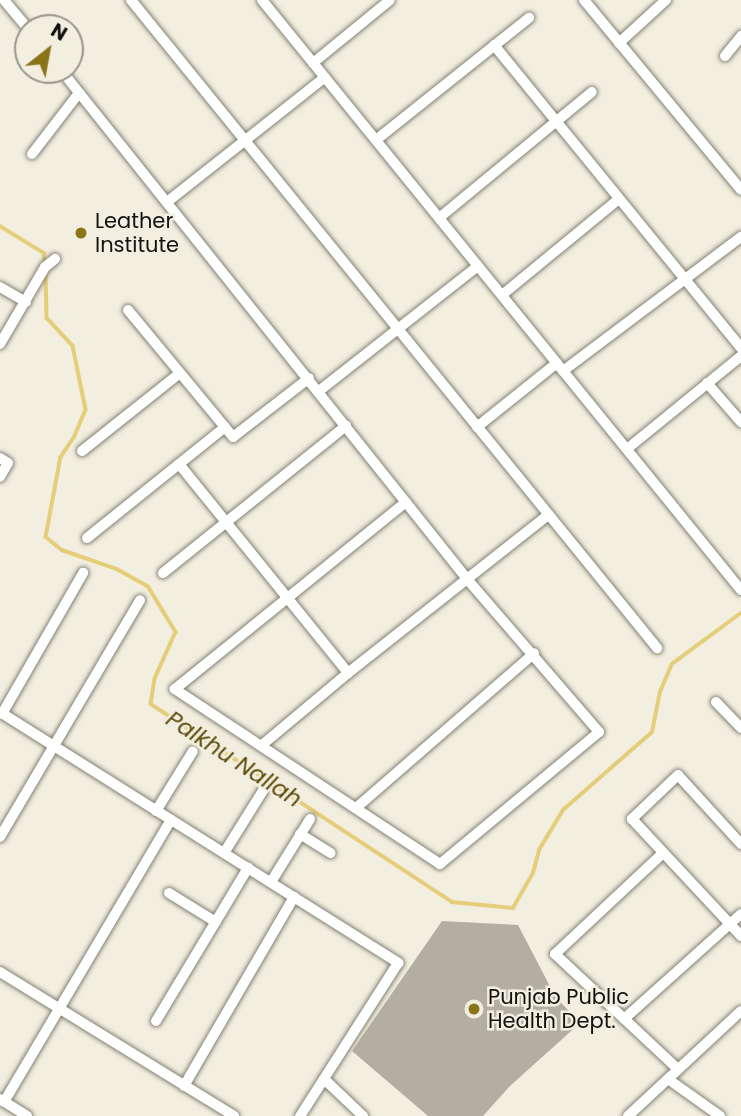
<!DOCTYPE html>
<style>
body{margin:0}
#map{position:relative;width:741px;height:1116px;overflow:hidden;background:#f2eee0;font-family:Poppins,sans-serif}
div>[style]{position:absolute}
.stream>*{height:3.5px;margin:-1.75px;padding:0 1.75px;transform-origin:1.75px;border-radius:1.75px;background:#e5cd7a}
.building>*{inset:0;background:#b2afa2}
.roads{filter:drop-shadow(0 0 2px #848174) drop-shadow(0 0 2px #848174)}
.street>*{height:10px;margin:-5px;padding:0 5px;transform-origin:5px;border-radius:5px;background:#fff}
.dots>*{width:19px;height:19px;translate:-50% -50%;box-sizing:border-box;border:4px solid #f2eee0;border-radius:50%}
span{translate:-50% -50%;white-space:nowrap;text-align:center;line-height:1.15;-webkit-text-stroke:5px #f2eee0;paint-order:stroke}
.poi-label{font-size:21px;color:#14120e}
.left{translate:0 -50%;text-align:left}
.water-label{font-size:23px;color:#5e4e0c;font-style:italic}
.north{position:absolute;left:14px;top:14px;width:70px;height:70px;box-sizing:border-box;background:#f2eee0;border:2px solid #99968c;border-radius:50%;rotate:31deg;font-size:19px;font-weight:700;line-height:28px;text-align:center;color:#14120e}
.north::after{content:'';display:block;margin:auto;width:24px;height:32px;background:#8b7418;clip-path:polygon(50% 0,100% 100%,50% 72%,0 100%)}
</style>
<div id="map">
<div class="stream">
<div style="left:0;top:226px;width:52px;rotate:31.5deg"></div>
<div style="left:44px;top:253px;width:9px;rotate:84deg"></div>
<div style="left:46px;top:274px;width:44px;rotate:88.7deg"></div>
<div style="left:47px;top:318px;width:38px;rotate:47deg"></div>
<div style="left:73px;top:346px;width:65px;rotate:78.5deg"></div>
<div style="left:86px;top:410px;width:30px;rotate:113deg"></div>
<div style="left:74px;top:438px;width:23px;rotate:124deg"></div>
<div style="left:61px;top:457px;width:81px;rotate:100.6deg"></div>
<div style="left:46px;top:537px;width:21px;rotate:39deg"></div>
<div style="left:62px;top:550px;width:58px;rotate:19.1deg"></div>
<div style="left:117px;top:569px;width:35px;rotate:29deg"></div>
<div style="left:148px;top:586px;width:54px;rotate:58.7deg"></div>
<div style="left:176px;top:632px;width:51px;rotate:114.1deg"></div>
<div style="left:155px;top:679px;width:25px;rotate:99deg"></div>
<div style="left:151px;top:704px;width:360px;rotate:33.3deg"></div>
<div style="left:452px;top:902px;width:61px;rotate:5.6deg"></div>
<div style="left:513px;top:908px;width:40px;rotate:-60.3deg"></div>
<div style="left:533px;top:873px;width:24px;rotate:-75deg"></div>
<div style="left:539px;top:850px;width:47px;rotate:-59deg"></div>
<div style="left:563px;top:810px;width:118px;rotate:-41.2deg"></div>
<div style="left:652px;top:732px;width:41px;rotate:-78.7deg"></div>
<div style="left:660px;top:692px;width:30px;rotate:-67deg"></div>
<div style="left:672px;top:664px;width:86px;rotate:-36.5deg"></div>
</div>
<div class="building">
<div style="clip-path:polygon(442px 921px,518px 925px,555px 996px,580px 1023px,510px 1086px,483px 1116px,428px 1116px,352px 1051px)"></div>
</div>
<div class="roads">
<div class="street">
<div style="left:4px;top:0;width:38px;rotate:50deg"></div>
<div style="left:131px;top:0;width:835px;rotate:50.93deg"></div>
<div style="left:262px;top:0;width:760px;rotate:50.93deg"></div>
<div style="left:584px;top:0;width:246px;rotate:50.4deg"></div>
<div style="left:619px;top:43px;width:64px;rotate:-42.5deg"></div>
<div style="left:494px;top:45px;width:391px;rotate:50.8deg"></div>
<div style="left:725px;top:56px;width:26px;rotate:-51deg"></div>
<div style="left:313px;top:63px;width:99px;rotate:-39.3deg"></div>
<div style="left:61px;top:70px;width:651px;rotate:51.42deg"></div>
<div style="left:467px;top:579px;width:202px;rotate:49.2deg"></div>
<div style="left:599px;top:732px;width:207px;rotate:140.3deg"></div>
<div style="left:440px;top:864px;width:318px;rotate:-146.6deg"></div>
<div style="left:175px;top:689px;width:297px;rotate:-39deg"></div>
<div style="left:376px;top:140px;width:196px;rotate:-38.6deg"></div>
<div style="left:32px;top:154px;width:77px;rotate:-52.4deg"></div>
<div style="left:167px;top:202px;width:201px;rotate:-38.3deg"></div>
<div style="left:439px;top:218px;width:198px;rotate:-39.5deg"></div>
<div style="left:0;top:287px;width:30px;rotate:30deg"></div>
<div style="left:502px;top:295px;width:151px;rotate:-39.4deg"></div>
<div style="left:128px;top:310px;width:165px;rotate:50.4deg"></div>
<div style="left:233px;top:437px;width:96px;rotate:-37.8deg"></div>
<div style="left:0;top:344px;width:89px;rotate:-59.7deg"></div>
<div style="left:45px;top:267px;width:13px;rotate:-39deg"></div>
<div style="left:563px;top:371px;width:223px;rotate:-37deg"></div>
<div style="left:707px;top:383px;width:52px;rotate:48.9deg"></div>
<div style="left:319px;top:391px;width:202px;rotate:-38.2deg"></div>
<div style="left:477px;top:427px;width:102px;rotate:-38.7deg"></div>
<div style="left:627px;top:449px;width:147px;rotate:-39.2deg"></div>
<div style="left:82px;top:451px;width:125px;rotate:-38.5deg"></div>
<div style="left:0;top:458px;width:9px;rotate:32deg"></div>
<div style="left:8px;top:463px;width:16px;rotate:120deg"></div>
<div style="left:179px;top:464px;width:269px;rotate:51deg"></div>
<div style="left:87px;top:538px;width:177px;rotate:-38.8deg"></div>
<div style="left:163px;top:573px;width:235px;rotate:-38.8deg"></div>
<div style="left:716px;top:702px;width:36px;rotate:46deg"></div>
<div style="left:0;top:712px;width:471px;rotate:32.2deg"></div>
<div style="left:398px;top:963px;width:182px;rotate:122.6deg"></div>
<div style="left:2px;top:714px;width:163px;rotate:-60.1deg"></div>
<div style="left:262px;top:745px;width:112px;rotate:-39.9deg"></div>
<div style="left:348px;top:673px;width:255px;rotate:-38.3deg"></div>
<div style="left:356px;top:808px;width:236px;rotate:-41deg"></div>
<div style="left:156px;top:811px;width:70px;rotate:-58.3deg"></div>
<div style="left:300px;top:834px;width:36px;rotate:32deg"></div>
<div style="left:0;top:837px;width:275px;rotate:-59.4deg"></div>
<div style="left:741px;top:844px;width:93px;rotate:-132.4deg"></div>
<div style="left:678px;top:775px;width:64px;rotate:136.3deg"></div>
<div style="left:632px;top:819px;width:160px;rotate:47deg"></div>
<div style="left:224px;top:853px;width:75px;rotate:-58deg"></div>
<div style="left:663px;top:853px;width:148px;rotate:136.9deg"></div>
<div style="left:555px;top:954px;width:168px;rotate:43.1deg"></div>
<div style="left:271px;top:882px;width:74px;rotate:-58.2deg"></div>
<div style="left:169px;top:893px;width:55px;rotate:31.7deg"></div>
<div style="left:0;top:972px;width:275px;rotate:31.6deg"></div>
<div style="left:624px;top:1019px;width:157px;rotate:-41.9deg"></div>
<div style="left:156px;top:1021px;width:179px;rotate:-59deg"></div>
<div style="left:324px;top:1079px;width:54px;rotate:43.5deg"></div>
<div style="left:668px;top:1079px;width:64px;rotate:35.4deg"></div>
<div style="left:184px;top:1086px;width:219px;rotate:-59.8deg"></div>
<div style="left:0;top:1099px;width:32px;rotate:32deg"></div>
<div style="left:4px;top:1102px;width:328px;rotate:-59.4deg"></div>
<div style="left:628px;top:1116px;width:154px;rotate:-42.9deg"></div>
</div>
</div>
<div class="dots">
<div style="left:81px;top:233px;background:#8b7418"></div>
<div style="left:474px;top:1009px;background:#8b7418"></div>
</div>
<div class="poi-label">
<span class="left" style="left:95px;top:233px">Leather<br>Institute</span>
<span class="left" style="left:488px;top:1009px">Punjab Public<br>Health Dept.</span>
</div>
<div class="water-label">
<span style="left:234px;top:759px;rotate:33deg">Palkhu Nallah</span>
</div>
<div class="north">N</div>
</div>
